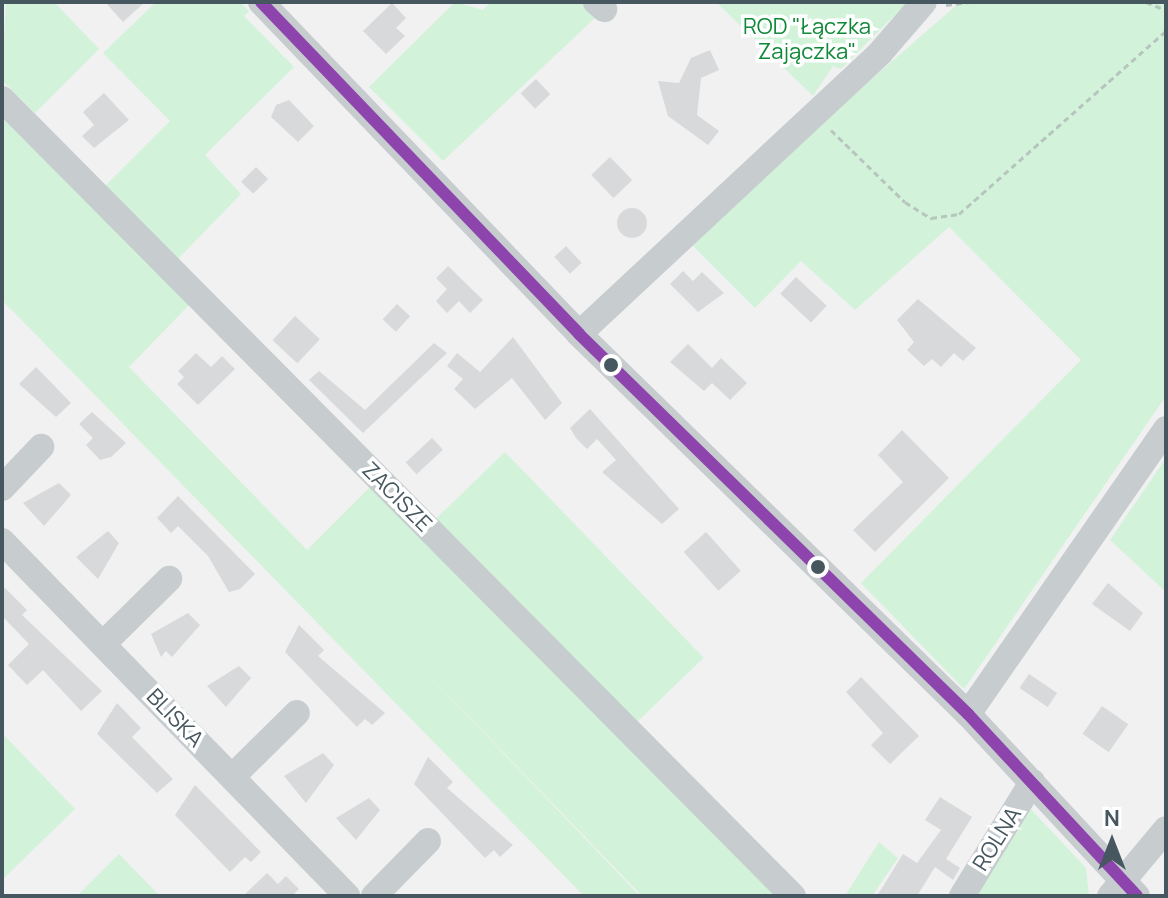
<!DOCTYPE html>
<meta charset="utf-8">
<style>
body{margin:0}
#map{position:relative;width:1168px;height:898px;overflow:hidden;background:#f1f1f1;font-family:Manrope,sans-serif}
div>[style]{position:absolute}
.green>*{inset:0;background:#d3f2da;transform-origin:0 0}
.building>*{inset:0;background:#d8d9da;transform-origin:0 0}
.round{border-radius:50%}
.path>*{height:3px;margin-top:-1.5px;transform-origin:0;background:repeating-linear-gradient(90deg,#b6c5be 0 6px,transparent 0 10px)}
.minor>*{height:26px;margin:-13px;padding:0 13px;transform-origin:13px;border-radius:13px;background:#c7ccce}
.bus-1>*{height:12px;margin:-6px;padding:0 6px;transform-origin:6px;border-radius:6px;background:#8e44ad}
.dots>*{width:22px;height:22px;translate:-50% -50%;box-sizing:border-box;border:4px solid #fff;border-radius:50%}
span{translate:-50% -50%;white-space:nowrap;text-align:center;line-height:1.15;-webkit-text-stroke:7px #fff;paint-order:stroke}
.park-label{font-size:22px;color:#0f8838}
.street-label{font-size:22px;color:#46575f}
.frame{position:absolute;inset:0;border:4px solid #46575f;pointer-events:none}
.north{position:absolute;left:1072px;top:802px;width:80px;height:80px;-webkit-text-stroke:6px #fff;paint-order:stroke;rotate:0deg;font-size:22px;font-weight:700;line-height:32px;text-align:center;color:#46575f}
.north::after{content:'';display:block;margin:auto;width:28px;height:36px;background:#46575f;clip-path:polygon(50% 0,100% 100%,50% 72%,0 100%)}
</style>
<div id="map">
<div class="green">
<div style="clip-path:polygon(6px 2px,54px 2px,99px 49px,35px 113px,2px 80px)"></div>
<div style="clip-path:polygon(156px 2px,240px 2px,249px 11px,244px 16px,294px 67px,205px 155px,241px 194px,178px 259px,105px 186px,170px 121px,103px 53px)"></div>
<div style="clip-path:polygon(455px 2px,483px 10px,491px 2px,581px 2px,596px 17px,443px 161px,369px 87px)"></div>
<div style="clip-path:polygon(716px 2px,908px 2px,841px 69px,833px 66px,813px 96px)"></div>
<div style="clip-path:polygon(960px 2px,1166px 2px,1166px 396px,964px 689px,861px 583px,1081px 360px,949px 227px,855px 310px,801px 261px,755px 308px,687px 240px)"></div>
<div style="clip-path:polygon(2px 117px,193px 301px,129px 367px,307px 550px,372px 485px,777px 896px,642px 896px,393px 638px,640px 896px,584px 896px,2px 300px)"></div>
<div style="left:505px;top:452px;width:286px;height:97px;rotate:46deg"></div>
<div style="clip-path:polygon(1166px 458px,1166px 592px,1110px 540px)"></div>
<div style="clip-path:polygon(2px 733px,75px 809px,2px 880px)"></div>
<div style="clip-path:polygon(1029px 807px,1086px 868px,1089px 896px,972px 896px)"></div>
<div style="clip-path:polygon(879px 842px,898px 858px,872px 896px,845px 896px)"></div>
<div style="clip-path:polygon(119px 854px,160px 896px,77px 896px)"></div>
</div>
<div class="building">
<div style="clip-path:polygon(105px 2px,145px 2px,123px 22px)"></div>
<div style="clip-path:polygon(392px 3px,406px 18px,396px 28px,405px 36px,386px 54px,363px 31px)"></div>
<div style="clip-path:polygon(710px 50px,719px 70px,701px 78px,697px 115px,719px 131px,708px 145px,668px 116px,658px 81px,679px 83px,691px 58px)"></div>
<div style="left:536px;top:79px;width:21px;height:21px;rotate:47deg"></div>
<div style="clip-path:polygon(104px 93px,129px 120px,94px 148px,82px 136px,94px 125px,83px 112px)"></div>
<div style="clip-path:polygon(289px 100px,314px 126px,298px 142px,271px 117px,276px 105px)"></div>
<div style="left:610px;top:157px;width:32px;height:26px;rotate:46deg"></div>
<div style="left:256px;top:167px;width:17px;height:21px;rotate:45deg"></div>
<div class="round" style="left:617px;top:208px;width:30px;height:30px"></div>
<div style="left:566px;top:246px;width:23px;height:16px;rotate:47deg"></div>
<div style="clip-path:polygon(448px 266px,483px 300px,470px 313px,459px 301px,447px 313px,436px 301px,447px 289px,436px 278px)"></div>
<div style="clip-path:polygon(683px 271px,693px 281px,702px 272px,724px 293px,698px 312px,670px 284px)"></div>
<div style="left:796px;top:277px;width:42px;height:23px;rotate:43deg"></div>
<div style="clip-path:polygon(918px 299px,976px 348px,963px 361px,954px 353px,941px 367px,932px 359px,924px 366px,907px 350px,914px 342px,897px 320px)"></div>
<div style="left:397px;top:304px;width:18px;height:21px;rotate:43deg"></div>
<div style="left:295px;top:316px;width:34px;height:33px;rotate:43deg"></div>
<div style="clip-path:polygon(513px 337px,562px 403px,545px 420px,512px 378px,475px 409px,454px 389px,463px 379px,447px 366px,457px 353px,480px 372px)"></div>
<div style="clip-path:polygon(434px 343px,447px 353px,363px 433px,309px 380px,319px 371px,365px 410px)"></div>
<div style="clip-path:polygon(688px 344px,712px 368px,721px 358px,747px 383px,730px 400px,712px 383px,704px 391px,670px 362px)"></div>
<div style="clip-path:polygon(196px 353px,211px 367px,222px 356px,235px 369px,198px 405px,177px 384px,184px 377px,178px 371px)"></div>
<div style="clip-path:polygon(36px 367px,71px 403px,56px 417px,19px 384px)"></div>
<div style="clip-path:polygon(590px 409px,679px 509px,662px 524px,602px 472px,616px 460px,597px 439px,587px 449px,576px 438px,570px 428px)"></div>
<div style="clip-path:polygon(92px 412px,126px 443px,111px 457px,100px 460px,86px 445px,93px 438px,79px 424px)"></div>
<div style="clip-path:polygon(902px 430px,949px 478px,875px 552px,853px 530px,903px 482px,878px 455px)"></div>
<div style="left:432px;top:438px;width:16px;height:36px;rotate:47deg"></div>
<div style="clip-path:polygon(59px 483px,71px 495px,44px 526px,23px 503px)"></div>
<div style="clip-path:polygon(178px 496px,255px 574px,240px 589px,229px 592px,208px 556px,178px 526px,171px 533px,157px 518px)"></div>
<div style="clip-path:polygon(108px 531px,119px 543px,98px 579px,76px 557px)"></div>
<div style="left:706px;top:532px;width:52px;height:30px;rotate:48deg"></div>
<div style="clip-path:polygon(1108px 583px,1143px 613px,1130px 631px,1092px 604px)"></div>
<div style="clip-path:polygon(2px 585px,27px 610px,22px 615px,102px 691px,81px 711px,43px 670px,27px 685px,8px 665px,29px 644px,2px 616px)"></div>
<div style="clip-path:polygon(188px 613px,200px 625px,172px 657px,166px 651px,161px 657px,151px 634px)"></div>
<div style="clip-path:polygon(299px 625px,324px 650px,318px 656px,385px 713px,372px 725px,365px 719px,357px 727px,285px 652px)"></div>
<div style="clip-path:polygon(239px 666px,251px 678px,226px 707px,207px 686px)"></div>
<div style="left:1029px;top:674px;width:34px;height:17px;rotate:34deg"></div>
<div style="clip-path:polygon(861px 677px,919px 736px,890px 764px,871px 745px,883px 733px,846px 692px)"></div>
<div style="clip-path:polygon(117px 703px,141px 728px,132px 737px,173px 779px,157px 793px,97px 734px)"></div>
<div style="left:1102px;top:706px;width:32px;height:34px;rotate:35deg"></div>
<div style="clip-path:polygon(323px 753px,334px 765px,306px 803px,284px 776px)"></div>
<div style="clip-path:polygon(428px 757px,453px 782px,447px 788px,513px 845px,500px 857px,494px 850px,485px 858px,414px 784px)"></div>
<div style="clip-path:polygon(195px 785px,261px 852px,251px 862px,245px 857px,230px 872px,175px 815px)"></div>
<div style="clip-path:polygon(940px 797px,972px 817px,946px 859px,960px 868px,953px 880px,935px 867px,917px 896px,877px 896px,903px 854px,917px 863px,941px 830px,925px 820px)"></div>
<div style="clip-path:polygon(369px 798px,380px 810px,356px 840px,336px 818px)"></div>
<div style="clip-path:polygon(267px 873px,278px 884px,286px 876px,299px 889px,292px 896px,243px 896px)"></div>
</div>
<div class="path">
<div style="left:1146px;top:2px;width:22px;rotate:22deg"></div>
<div style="left:946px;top:5px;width:24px;rotate:-7deg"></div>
<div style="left:831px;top:130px;width:103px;rotate:44.2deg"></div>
<div style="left:905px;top:202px;width:31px;rotate:32deg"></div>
<div style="left:931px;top:218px;width:28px;rotate:-8deg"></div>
<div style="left:959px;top:214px;width:276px;rotate:-41.5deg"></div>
</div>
<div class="minor">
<div style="left:261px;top:2px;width:460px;rotate:46.2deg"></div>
<div style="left:579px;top:334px;width:544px;rotate:44.33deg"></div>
<div style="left:968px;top:714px;width:248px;rotate:47.1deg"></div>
<div style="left:596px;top:2px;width:11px;rotate:41deg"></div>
<div style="left:2px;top:99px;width:1123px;rotate:45.22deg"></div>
<div style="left:579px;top:334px;width:412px;rotate:-43deg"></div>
<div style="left:880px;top:53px;width:67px;rotate:-49.2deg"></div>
<div style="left:2px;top:488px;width:57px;rotate:-46.4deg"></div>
<div style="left:2px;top:541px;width:495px;rotate:45.8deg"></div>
<div style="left:103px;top:644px;width:93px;rotate:-44.6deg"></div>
<div style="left:968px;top:714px;width:347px;rotate:-55.2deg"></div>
<div style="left:232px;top:777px;width:91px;rotate:-44.6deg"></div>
<div style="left:374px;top:896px;width:77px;rotate:-45.5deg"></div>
<div style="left:962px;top:896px;width:134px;rotate:-58.4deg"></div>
<div style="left:1110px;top:896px;width:87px;rotate:-50.1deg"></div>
</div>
<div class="bus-1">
<div style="left:261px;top:2px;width:460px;rotate:46.2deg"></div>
<div style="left:579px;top:334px;width:544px;rotate:44.33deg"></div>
<div style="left:968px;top:714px;width:248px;rotate:47.1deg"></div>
</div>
<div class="dots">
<div style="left:611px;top:365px;background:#46575f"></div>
<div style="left:818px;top:567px;background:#46575f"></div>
</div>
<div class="park-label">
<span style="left:807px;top:39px">ROD "Łączka<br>Zajączka"</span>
</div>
<div class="street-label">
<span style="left:397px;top:497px;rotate:45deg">ZACISZE</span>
<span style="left:175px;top:718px;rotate:46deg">BLISKA</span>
<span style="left:997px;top:839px;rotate:-58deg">ROLNA</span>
</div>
<div class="frame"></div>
<div class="north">N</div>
</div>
